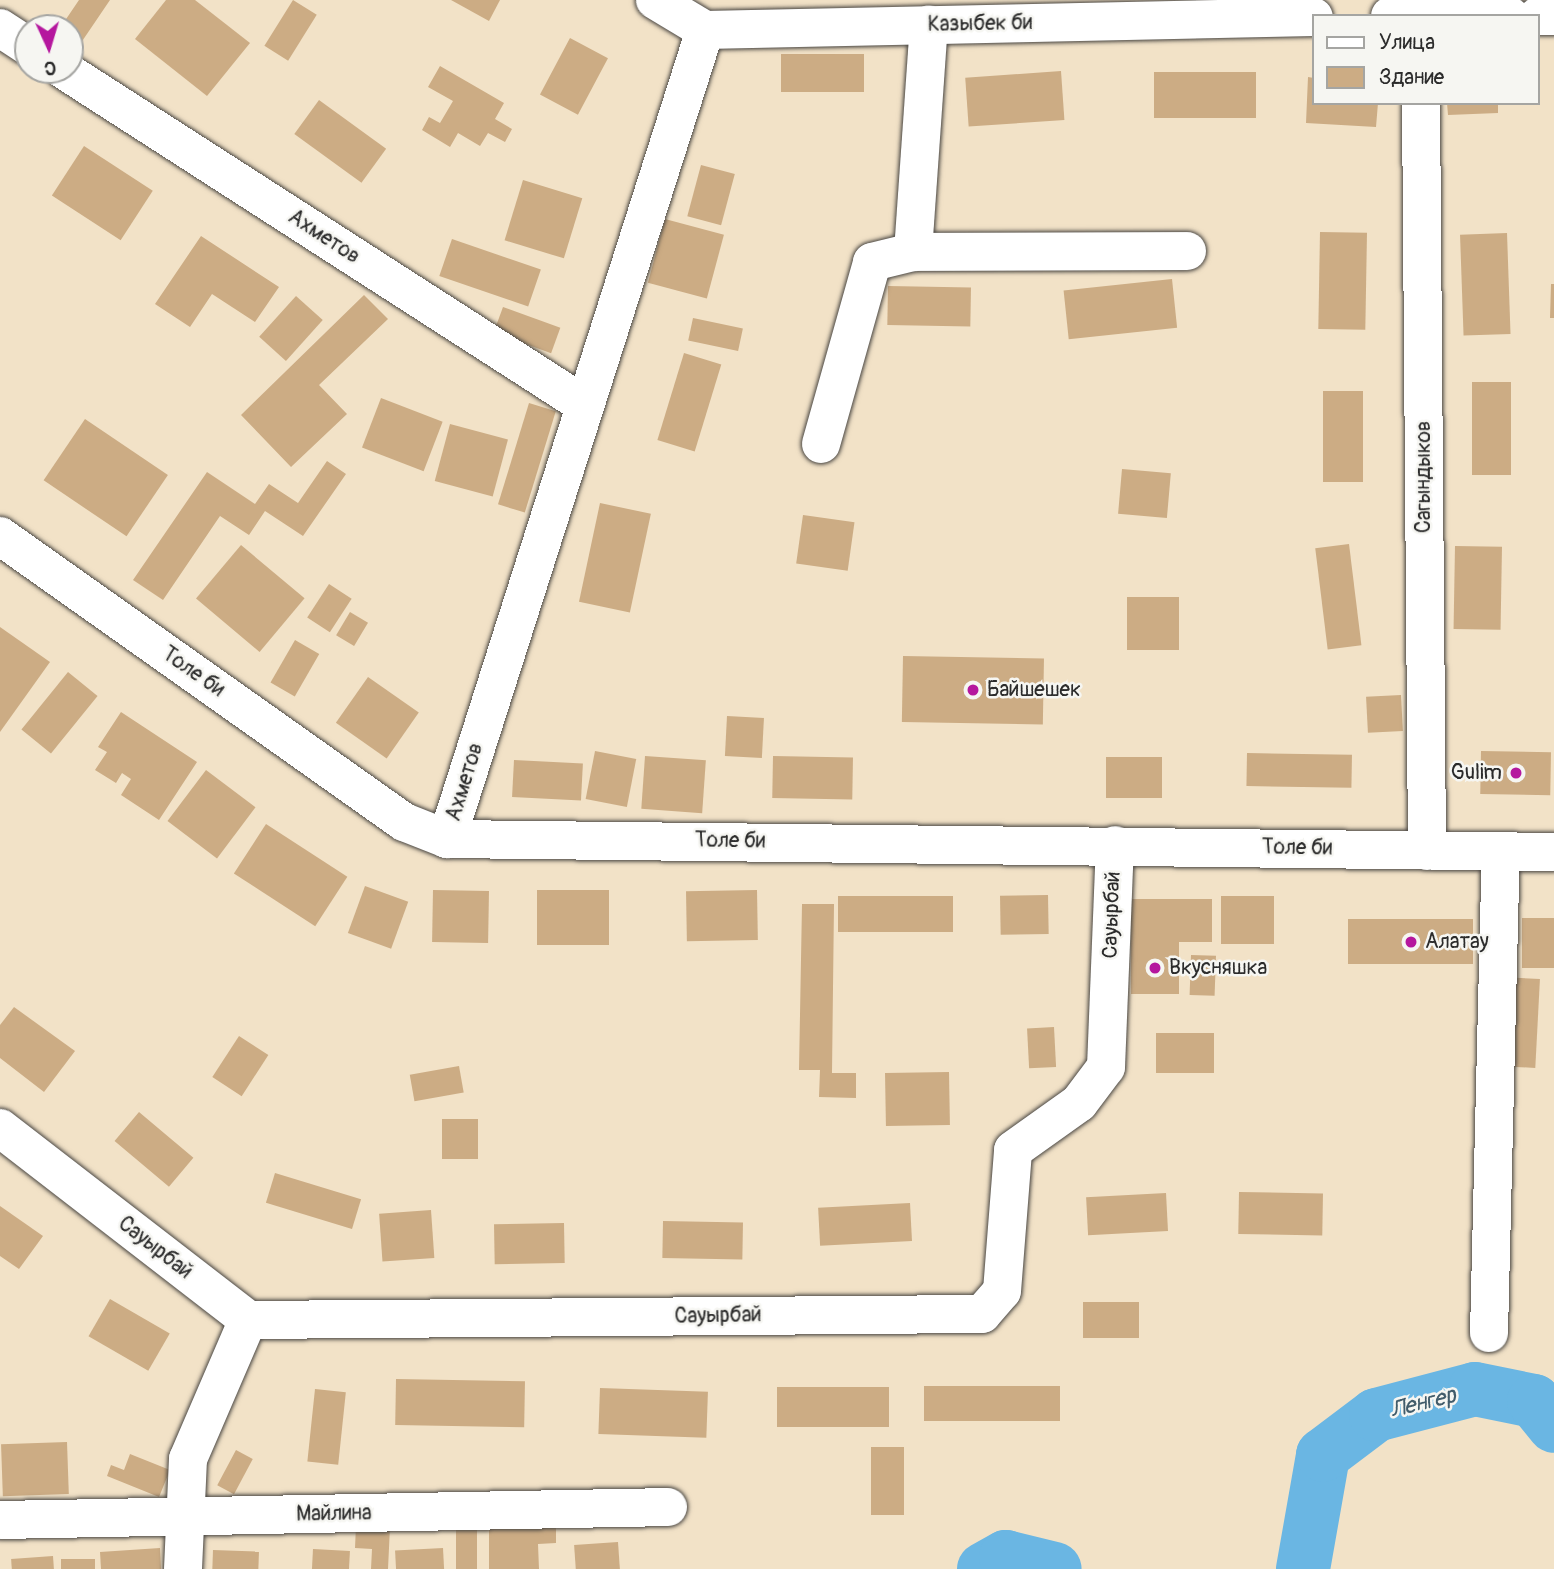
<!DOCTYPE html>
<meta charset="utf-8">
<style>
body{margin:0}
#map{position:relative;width:1554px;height:1569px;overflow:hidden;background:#f2e2c7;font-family:Pangolin,sans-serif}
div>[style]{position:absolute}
.river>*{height:54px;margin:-27px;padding:0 27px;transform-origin:27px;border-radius:27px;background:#6ab6e3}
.building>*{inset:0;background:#ccac84;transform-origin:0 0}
.roads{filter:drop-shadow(0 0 2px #494642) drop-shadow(0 0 2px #494642)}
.minor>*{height:38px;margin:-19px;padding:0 19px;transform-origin:19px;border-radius:19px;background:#fff}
.major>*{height:38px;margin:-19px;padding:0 19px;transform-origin:19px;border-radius:19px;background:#fff}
.dots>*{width:19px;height:19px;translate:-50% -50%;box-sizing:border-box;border:4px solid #f6f6f2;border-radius:50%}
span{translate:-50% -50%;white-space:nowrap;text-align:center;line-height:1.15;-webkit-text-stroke:5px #f6f6f2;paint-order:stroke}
.street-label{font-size:21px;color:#2b2b2b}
.poi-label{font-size:21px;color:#2b2b2b}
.left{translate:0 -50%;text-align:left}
.right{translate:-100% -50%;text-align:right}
.water-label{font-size:23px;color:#415c6b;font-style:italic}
.legend{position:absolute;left:1312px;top:14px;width:228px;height:91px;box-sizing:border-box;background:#f6f6f2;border:2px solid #a5a5a2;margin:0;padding:9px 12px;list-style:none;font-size:21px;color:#2b2b2b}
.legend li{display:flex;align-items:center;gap:14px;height:35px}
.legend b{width:35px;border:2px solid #a5a5a2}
.north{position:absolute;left:14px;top:14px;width:70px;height:70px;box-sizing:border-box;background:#f6f6f2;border:2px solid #a5a5a2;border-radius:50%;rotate:176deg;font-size:19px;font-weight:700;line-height:28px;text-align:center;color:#2b2b2b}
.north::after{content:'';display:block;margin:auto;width:24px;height:32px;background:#b5179e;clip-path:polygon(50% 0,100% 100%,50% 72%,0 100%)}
</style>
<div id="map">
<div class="river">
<div style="left:984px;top:1569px;width:25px;rotate:-29deg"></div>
<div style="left:1006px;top:1557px;width:50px;rotate:13.8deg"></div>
<div style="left:1303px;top:1569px;width:116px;rotate:-80deg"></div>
<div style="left:1323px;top:1455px;width:66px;rotate:-37deg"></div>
<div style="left:1376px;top:1415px;width:102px;rotate:-14.7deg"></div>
<div style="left:1475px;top:1389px;width:60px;rotate:11.5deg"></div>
<div style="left:1534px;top:1401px;width:32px;rotate:51deg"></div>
</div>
<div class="building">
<div style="clip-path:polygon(79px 0,110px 0,70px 59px,70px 28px,60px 28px)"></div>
<div style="clip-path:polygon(166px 0,195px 0,250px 43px,207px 96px,135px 39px)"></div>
<div style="left:293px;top:0;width:28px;height:54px;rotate:32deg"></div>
<div style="clip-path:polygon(451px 0,500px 0,489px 21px)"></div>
<div style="left:570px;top:38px;width:43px;height:64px;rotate:28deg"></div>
<div style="left:781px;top:54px;width:83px;height:38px"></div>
<div style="clip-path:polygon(440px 66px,504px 103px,495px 119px,512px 129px,505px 142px,488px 133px,480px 146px,458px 133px,450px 147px,422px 130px,429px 117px,440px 123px,453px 101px,428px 87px)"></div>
<div style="left:1061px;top:71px;width:49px;height:96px;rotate:86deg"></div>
<div style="left:1154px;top:72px;width:102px;height:46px"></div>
<div style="clip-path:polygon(1308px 77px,1314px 78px,1314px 103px,1378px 103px,1376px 127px,1306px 123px)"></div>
<div style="left:319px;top:100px;width:83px;height:42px;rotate:36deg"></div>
<div style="clip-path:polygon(1447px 103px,1498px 103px,1498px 113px,1448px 115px)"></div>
<div style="left:84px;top:146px;width:82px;height:59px;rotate:33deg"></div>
<div style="left:701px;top:165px;width:35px;height:53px;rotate:15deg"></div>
<div style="left:523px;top:180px;width:62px;height:63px;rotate:17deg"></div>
<div style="left:665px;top:219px;width:61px;height:66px;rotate:15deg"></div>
<div style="left:1320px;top:232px;width:47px;height:97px;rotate:1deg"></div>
<div style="left:1507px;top:233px;width:101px;height:47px;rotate:88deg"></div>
<div style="clip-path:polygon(201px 236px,279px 287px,255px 322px,212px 294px,190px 327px,155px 304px)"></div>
<div style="left:452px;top:239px;width:94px;height:39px;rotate:19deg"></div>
<div style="left:1172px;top:279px;width:49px;height:109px;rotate:84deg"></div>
<div style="clip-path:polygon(1551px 284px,1554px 284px,1554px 318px,1550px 318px)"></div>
<div style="left:888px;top:286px;width:83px;height:39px;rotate:1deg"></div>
<div style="clip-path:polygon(364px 295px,388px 319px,319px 385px,347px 414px,291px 467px,241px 415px)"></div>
<div style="left:296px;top:296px;width:36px;height:55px;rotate:42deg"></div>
<div style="left:503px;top:307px;width:61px;height:27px;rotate:20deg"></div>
<div style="left:693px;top:318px;width:51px;height:23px;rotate:12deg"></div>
<div style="left:684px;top:353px;width:39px;height:91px;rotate:17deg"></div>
<div style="left:1472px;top:382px;width:39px;height:93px"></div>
<div style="left:1323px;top:391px;width:40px;height:91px"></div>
<div style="left:381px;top:398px;width:66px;height:53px;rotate:21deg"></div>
<div style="left:529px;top:403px;width:28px;height:106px;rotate:17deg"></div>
<div style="left:85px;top:419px;width:100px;height:74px;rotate:34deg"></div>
<div style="left:450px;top:424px;width:60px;height:59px;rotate:15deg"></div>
<div style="clip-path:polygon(327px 461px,346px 474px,303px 536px,265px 511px,249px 535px,220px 516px,163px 600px,133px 580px,207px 472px,255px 504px,269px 484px,298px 503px)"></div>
<div style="left:1122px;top:469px;width:49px;height:45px;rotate:5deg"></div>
<div style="left:600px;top:503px;width:52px;height:101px;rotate:12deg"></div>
<div style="left:803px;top:515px;width:52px;height:49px;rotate:8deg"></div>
<div style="left:1349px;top:544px;width:102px;height:34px;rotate:83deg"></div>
<div style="left:241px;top:545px;width:83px;height:70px;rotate:40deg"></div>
<div style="left:1455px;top:546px;width:47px;height:83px;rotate:1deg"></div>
<div style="left:329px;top:584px;width:27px;height:40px;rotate:33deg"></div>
<div style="left:1127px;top:597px;width:52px;height:53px"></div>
<div style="left:350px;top:612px;width:21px;height:27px;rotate:31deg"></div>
<div style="clip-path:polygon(0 627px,50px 662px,0 732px)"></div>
<div style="left:295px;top:640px;width:28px;height:49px;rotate:30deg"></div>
<div style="left:903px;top:656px;width:141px;height:66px;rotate:1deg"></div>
<div style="left:68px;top:672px;width:38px;height:74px;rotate:39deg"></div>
<div style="left:368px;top:677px;width:62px;height:56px;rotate:35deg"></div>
<div style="left:1401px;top:695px;width:36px;height:35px;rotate:87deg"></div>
<div style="clip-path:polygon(121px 712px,197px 762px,159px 820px,121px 795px,131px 779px,122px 773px,116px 783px,95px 770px,107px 752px,98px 747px)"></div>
<div style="left:727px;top:716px;width:37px;height:40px;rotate:3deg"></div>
<div style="left:595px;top:751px;width:42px;height:49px;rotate:11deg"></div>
<div style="left:1481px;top:751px;width:70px;height:43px;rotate:1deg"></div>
<div style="left:1247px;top:753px;width:105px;height:33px;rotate:1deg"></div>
<div style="left:645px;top:756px;width:61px;height:53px;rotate:4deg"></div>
<div style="left:773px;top:756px;width:80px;height:42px;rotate:1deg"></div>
<div style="left:1162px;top:757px;width:41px;height:56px;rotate:90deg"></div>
<div style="left:514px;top:760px;width:69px;height:37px;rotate:3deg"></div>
<div style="left:206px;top:770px;width:62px;height:64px;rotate:37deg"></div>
<div style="left:266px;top:824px;width:97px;height:59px;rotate:33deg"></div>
<div style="left:365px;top:886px;width:46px;height:50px;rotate:20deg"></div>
<div style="left:433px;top:890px;width:56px;height:52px;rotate:1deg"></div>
<div style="left:537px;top:890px;width:72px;height:55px"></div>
<div style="left:757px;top:890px;width:50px;height:71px;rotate:89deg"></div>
<div style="left:1048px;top:895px;width:39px;height:48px;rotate:89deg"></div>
<div style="left:953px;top:896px;width:36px;height:115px;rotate:90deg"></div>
<div style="left:1221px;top:896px;width:53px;height:48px"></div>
<div style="clip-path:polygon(1131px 899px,1212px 899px,1212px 942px,1179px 942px,1179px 994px,1131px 994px)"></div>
<div style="clip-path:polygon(802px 904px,834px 904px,832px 1073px,856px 1073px,856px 1098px,819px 1097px,820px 1070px,799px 1070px)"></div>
<div style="left:1522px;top:918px;width:32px;height:50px"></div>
<div style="left:1348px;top:919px;width:125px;height:45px"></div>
<div style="left:1191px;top:955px;width:25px;height:40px;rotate:2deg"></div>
<div style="left:1501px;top:977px;width:39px;height:89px;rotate:3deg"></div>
<div style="clip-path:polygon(14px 1007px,75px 1051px,44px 1092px,0 1058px,0 1025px)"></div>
<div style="left:1054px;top:1027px;width:40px;height:27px;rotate:87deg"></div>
<div style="left:1156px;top:1033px;width:58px;height:40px"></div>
<div style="left:239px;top:1036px;width:35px;height:49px;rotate:33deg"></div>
<div style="left:459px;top:1066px;width:27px;height:50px;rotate:80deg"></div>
<div style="left:949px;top:1072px;width:53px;height:64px;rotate:89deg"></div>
<div style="left:139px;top:1112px;width:71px;height:38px;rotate:40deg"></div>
<div style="left:442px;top:1119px;width:36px;height:40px"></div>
<div style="left:275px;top:1173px;width:90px;height:31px;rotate:17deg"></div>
<div style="left:1239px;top:1192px;width:84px;height:42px;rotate:1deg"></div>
<div style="left:1166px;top:1193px;width:38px;height:80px;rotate:87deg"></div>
<div style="left:910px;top:1203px;width:38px;height:92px;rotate:87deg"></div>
<div style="clip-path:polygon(0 1206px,43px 1236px,19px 1269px,0 1256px)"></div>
<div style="left:431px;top:1210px;width:48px;height:52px;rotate:86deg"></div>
<div style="left:663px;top:1221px;width:80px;height:37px;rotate:1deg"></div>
<div style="left:564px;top:1223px;width:40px;height:70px;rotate:89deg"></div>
<div style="left:110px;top:1299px;width:69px;height:43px;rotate:30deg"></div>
<div style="left:1083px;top:1302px;width:56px;height:36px"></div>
<div style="left:396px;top:1379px;width:129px;height:46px;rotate:1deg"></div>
<div style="left:924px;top:1386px;width:136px;height:35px"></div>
<div style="left:777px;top:1387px;width:112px;height:40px"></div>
<div style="left:600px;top:1388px;width:108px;height:46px;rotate:2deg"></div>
<div style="left:315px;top:1389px;width:31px;height:73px;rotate:6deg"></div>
<div style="left:67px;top:1442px;width:52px;height:66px;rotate:88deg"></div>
<div style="left:871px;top:1447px;width:33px;height:68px"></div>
<div style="left:236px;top:1450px;width:19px;height:40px;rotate:28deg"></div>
<div style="clip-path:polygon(130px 1454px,170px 1470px,159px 1497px,107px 1476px,111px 1465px,124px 1470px)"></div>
<div style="clip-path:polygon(556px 1521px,556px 1543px,538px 1544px,539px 1569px,489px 1569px,489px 1522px)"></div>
<div style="left:456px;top:1524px;width:21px;height:45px"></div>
<div style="clip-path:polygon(356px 1525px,390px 1527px,388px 1569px,371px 1569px,372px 1549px,355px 1548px)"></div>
<div style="left:618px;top:1542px;width:27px;height:44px;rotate:86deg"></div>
<div style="clip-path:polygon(160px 1548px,161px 1569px,101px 1569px,100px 1552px)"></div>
<div style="left:443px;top:1548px;width:21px;height:48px;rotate:87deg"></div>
<div style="left:313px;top:1549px;width:37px;height:20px;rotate:3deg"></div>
<div style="left:213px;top:1550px;width:46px;height:19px;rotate:2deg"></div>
<div style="left:53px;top:1556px;width:13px;height:42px;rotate:86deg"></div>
<div style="left:95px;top:1559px;width:10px;height:34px;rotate:90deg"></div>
</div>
<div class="roads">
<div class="minor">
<div style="left:655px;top:0;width:58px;rotate:31deg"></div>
<div style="left:705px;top:30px;width:609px;rotate:-1.22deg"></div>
<div style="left:1390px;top:16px;width:120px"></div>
<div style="left:1538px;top:16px;width:16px"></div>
<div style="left:0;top:28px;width:33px;rotate:33deg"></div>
<div style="left:64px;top:70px;width:617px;rotate:32.76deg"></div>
<div style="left:1421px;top:103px;width:748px;rotate:89.54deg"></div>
<div style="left:913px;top:252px;width:274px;rotate:-0.2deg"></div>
<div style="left:821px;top:444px;width:189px;rotate:-74.3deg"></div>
<div style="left:872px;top:262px;width:42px;rotate:-13.7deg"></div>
<div style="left:913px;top:252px;width:228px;rotate:-86deg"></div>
<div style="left:447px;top:839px;width:849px;rotate:-72.31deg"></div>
<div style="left:0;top:1128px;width:314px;rotate:37.7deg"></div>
<div style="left:248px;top:1320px;width:734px;rotate:-0.47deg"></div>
<div style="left:982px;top:1314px;width:30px;rotate:-49deg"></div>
<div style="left:1002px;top:1291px;width:141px;rotate:-85.5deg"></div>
<div style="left:1013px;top:1150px;width:81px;rotate:-35.5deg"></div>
<div style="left:1079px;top:1103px;width:45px;rotate:-53.1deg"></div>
<div style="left:1106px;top:1067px;width:222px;rotate:-87.7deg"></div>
<div style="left:1489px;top:1333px;width:482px;rotate:-88.6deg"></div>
<div style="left:0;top:1520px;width:668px;rotate:-1.11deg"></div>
<div style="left:183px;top:1569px;width:110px;rotate:-87.4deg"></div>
<div style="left:188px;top:1459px;width:151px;rotate:-66.7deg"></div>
</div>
<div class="major">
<div style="left:0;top:536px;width:495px;rotate:35.3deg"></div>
<div style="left:404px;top:822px;width:46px;rotate:21.6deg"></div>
<div style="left:447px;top:839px;width:1107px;rotate:0.67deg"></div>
</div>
</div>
<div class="dots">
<div style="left:973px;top:690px;background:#b5179e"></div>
<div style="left:1516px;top:773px;background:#b5179e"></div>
<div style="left:1411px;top:942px;background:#b5179e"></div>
<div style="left:1155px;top:968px;background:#b5179e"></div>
</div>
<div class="street-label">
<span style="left:980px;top:24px;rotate:-1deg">Казыбек би</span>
<span style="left:324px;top:237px;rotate:33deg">Ахметов</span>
<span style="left:1424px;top:477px;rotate:-90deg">Сагындыков</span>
<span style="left:193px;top:672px;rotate:35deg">Толе би</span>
<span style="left:465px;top:782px;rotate:-73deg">Ахметов</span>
<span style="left:730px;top:841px;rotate:1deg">Толе би</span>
<span style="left:1297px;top:848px;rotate:1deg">Толе би</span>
<span style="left:1112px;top:915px;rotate:-88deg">Сауырбай</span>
<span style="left:155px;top:1248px;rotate:38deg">Сауырбай</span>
<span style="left:718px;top:1316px;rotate:-1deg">Сауырбай</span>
<span style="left:334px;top:1514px;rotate:-1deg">Майлина</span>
</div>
<div class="poi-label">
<span class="left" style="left:987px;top:690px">Байшешек</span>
<span class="right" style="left:1502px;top:773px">Gulim</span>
<span class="left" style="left:1425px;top:942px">Алатау</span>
<span class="left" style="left:1169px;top:968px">Вкусняшка</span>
</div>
<div class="water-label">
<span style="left:1423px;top:1403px;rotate:-14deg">Ленгер</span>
</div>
<ul class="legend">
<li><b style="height:9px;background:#fff"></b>Улица</li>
<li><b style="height:19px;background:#ccac84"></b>Здание</li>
</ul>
<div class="north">С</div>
</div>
